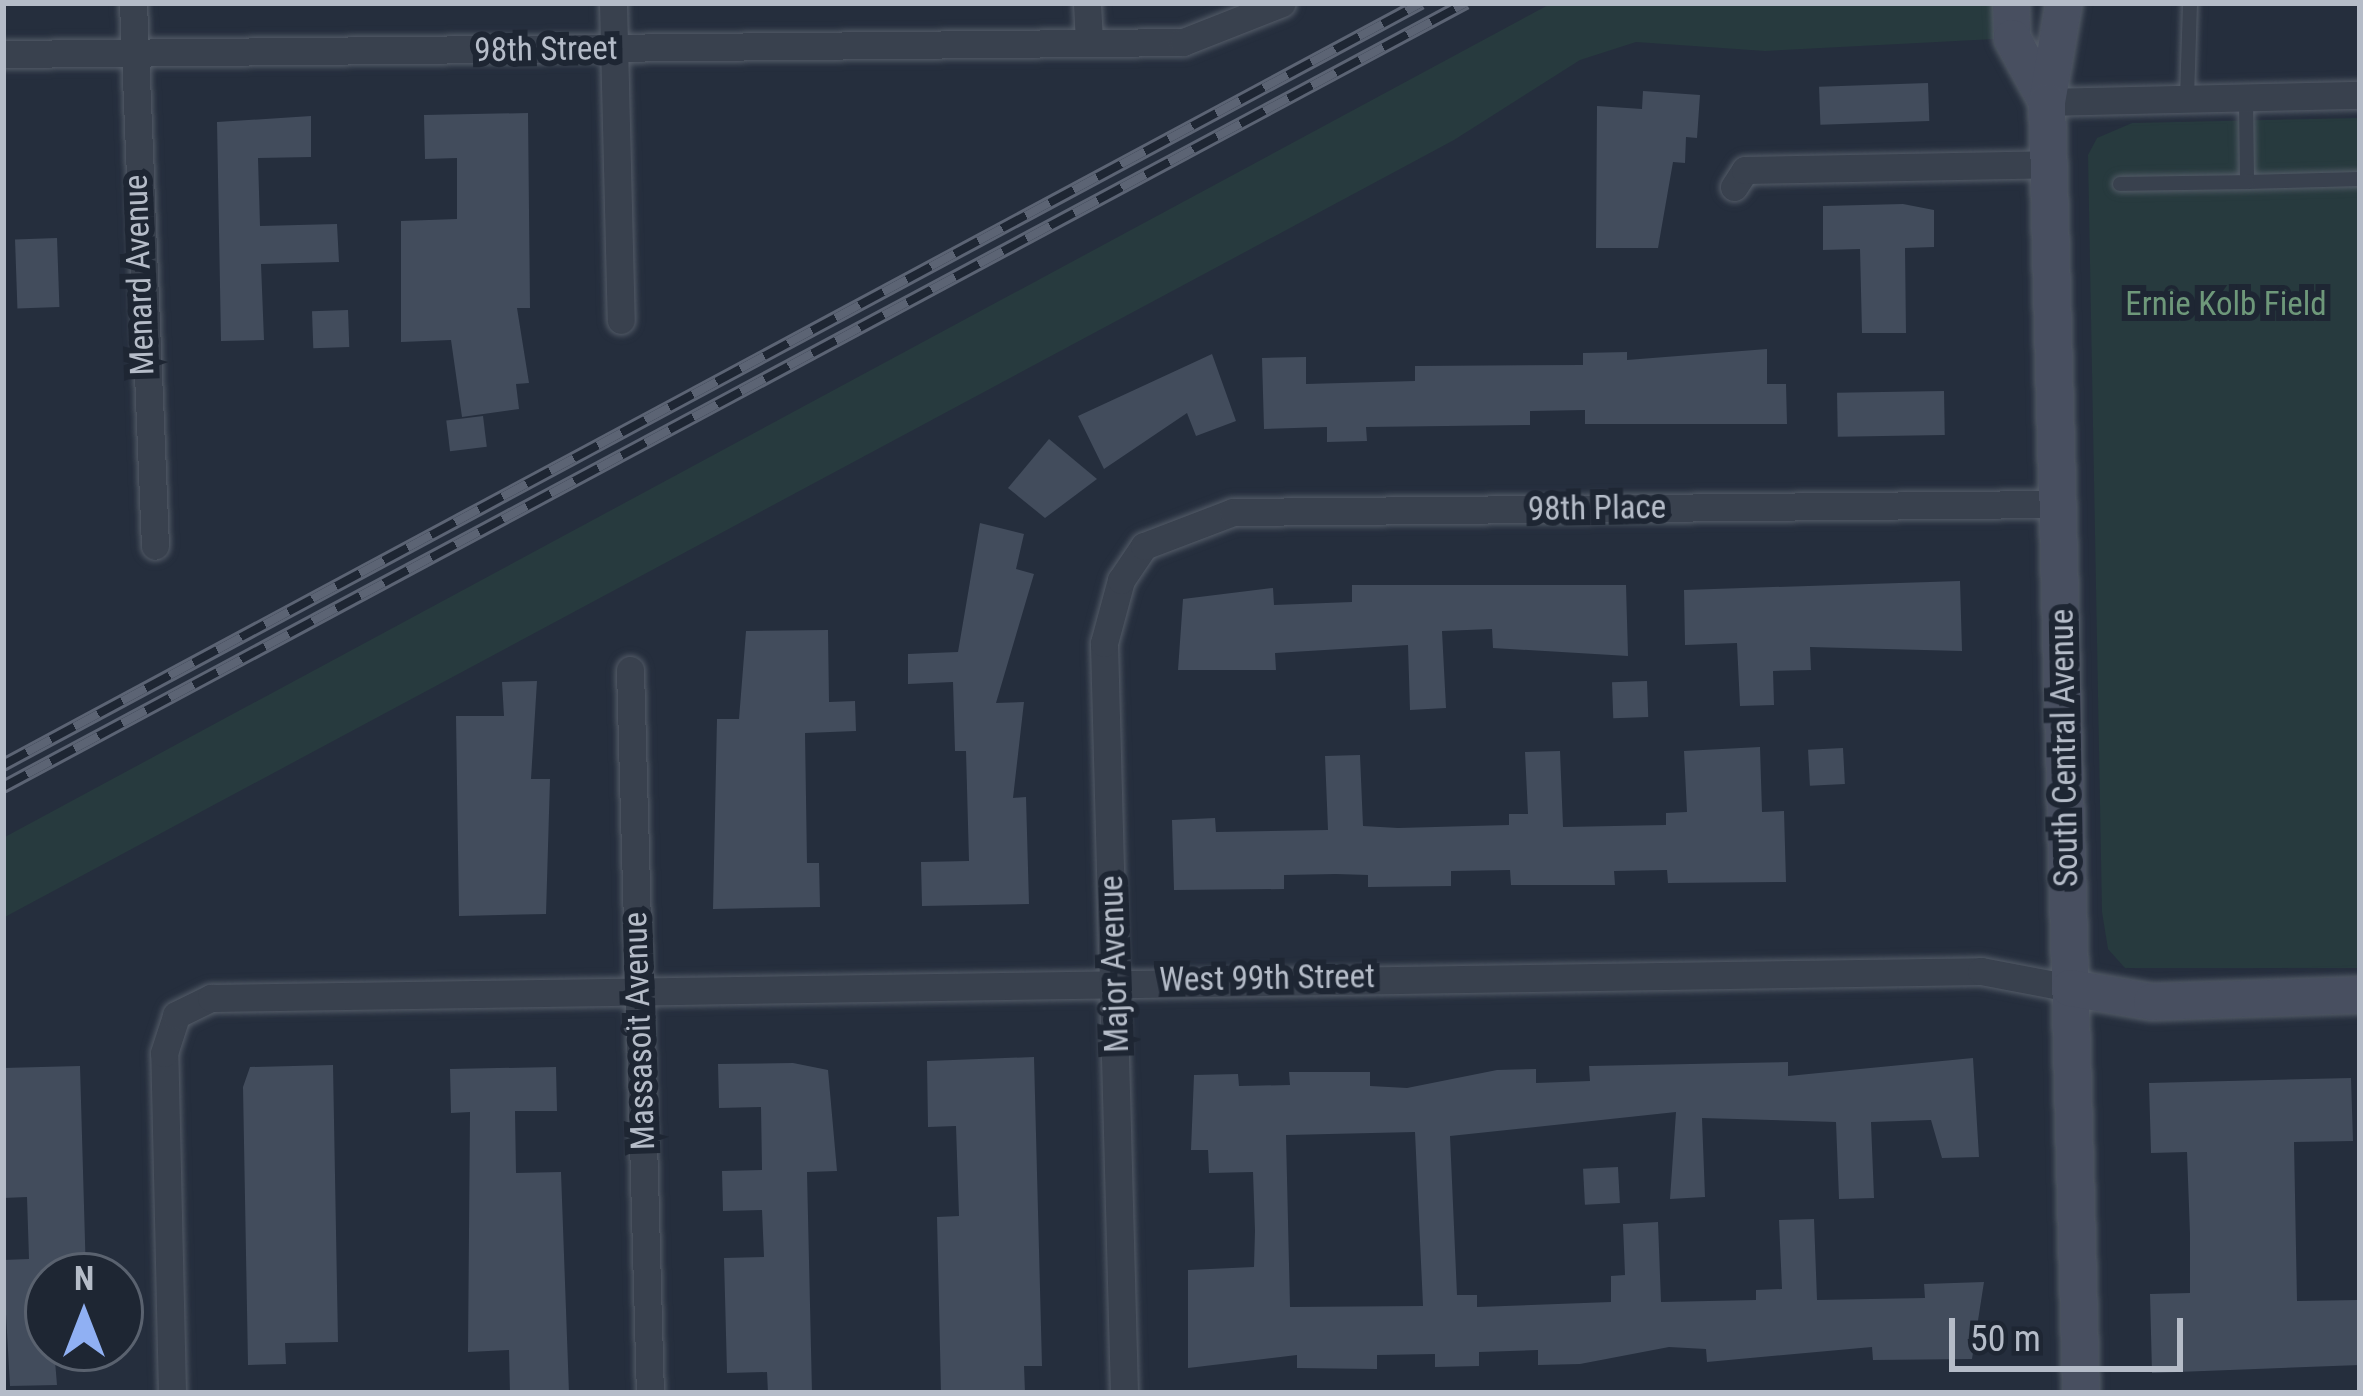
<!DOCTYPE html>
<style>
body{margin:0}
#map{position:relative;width:2363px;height:1396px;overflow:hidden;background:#252e3d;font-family:"Roboto Condensed",sans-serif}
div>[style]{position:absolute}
.green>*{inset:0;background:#273a3e}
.building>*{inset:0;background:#424c5c;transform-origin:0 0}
.roads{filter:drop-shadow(0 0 3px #545c68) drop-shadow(0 0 3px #545c68)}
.lane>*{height:14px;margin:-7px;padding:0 7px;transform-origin:7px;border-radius:7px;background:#39414e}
.street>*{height:27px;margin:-13.5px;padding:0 13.5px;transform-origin:13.5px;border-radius:13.5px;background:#39414e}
.secondary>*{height:36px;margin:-18px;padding:0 18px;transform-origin:18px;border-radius:18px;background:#484f60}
.rail>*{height:14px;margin-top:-7px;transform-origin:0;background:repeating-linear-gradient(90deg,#1e2633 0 27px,#5c6474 0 54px);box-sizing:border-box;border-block:3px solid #5c6474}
span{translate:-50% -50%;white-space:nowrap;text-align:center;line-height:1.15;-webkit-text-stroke:12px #1e2633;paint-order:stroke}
.street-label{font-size:33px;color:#b5bcc8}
.park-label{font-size:33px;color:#6e987a}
.frame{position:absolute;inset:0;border:6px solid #b5bcc8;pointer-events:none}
.north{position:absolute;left:24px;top:1252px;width:120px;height:120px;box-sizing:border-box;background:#1e2633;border:3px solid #5a626f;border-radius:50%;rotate:0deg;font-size:33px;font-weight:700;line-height:48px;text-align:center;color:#b5bcc8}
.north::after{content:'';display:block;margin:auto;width:42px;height:54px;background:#90b0f3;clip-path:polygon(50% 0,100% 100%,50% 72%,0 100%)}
.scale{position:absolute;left:1949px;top:1318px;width:234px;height:54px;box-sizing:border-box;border:6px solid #b5bcc8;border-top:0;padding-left:15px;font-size:36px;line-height:42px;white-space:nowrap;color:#b5bcc8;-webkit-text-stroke:9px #1e2633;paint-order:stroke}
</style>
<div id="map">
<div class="green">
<div style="clip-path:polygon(1552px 3px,1994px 3px,1995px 39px,1765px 51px,1636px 42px,1580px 60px,1454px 140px,3px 918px,3px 838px)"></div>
<div style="clip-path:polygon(2360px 118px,2360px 968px,2125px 968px,2108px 949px,2102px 912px,2088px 155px,2097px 138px,2132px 123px)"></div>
</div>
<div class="building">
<div style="left:1928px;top:83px;width:38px;height:109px;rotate:88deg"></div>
<div style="clip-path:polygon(1643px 91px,1700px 95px,1697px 138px,1686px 137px,1685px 163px,1673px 162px,1658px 248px,1596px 248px,1597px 106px,1642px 109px)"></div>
<div style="clip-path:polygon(528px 113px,530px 308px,517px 308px,529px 383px,516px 384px,519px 409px,462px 417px,451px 340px,401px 342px,401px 221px,457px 219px,457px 158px,425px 159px,424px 115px)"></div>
<div style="clip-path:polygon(311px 116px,311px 157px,258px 158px,260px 226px,337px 224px,339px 262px,261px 264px,264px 340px,221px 341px,217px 122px)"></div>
<div style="clip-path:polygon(1903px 204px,1934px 210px,1934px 247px,1905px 248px,1906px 333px,1862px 333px,1860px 249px,1823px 250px,1823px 206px)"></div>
<div style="left:57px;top:238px;width:69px;height:42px;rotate:88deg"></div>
<div style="left:348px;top:310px;width:37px;height:36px;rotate:88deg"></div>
<div style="clip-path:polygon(1767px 349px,1767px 384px,1786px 384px,1787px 424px,1585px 424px,1585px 410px,1530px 411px,1530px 425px,1366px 427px,1367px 441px,1327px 442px,1327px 427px,1264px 429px,1262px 358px,1306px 357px,1306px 384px,1415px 381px,1415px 366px,1583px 365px,1583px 353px,1627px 352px,1627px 360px)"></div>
<div style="clip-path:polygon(1212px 354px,1236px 421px,1196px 436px,1187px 413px,1104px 469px,1078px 416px)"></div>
<div style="left:1944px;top:391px;width:44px;height:107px;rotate:89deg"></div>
<div style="left:483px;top:416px;width:31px;height:37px;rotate:83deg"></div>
<div style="clip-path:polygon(1049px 439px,1097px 479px,1045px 518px,1008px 488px)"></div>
<div style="clip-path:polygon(980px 523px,1024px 534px,1016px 569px,1034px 574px,996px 703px,1024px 702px,1013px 798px,1026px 797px,1029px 904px,922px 906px,921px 862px,969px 861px,966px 751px,955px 751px,953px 682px,908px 684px,908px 654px,958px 652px)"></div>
<div style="clip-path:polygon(1960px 581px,1962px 651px,1810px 647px,1811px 670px,1773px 671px,1774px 705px,1740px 706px,1737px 643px,1685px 645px,1684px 590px)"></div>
<div style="clip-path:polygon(1352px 585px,1626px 585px,1628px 656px,1493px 648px,1492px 629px,1442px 631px,1446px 708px,1410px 710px,1408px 645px,1275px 653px,1276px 670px,1178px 670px,1183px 599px,1273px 588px,1274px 605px,1352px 602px)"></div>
<div style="clip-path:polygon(828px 630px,829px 702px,855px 701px,856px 731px,805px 733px,807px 863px,819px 863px,820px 907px,713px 909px,717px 719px,739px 719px,746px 631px)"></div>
<div style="clip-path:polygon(537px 681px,531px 779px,550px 779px,546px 914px,459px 916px,456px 716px,504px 716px,502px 682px)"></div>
<div style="left:1647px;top:681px;width:36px;height:35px;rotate:88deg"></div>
<div style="clip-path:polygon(1760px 747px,1762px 812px,1784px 811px,1786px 882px,1668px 883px,1667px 870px,1614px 871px,1615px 885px,1511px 885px,1510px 870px,1451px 871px,1451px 886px,1368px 887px,1368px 875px,1336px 874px,1284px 875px,1284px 889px,1174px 890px,1172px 820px,1215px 818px,1216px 832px,1328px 830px,1325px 756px,1360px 755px,1363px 826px,1398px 828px,1509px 825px,1509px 814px,1528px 814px,1525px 752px,1560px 751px,1563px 827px,1666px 825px,1666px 813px,1687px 812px,1684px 751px)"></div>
<div style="left:1843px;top:748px;width:36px;height:35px;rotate:87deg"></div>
<div style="clip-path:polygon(1034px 1057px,1042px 1366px,1024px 1366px,1025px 1393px,941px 1393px,937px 1217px,959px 1216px,956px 1126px,928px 1127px,927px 1061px)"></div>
<div style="clip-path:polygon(evenodd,1973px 1058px,1979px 1157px,1942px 1158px,1931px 1120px,1871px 1122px,1874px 1198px,1839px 1199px,1836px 1122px,1702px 1118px,1705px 1197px,1670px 1199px,1676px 1112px,1450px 1136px,1457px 1295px,1477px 1295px,1477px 1307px,1611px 1302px,1611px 1276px,1625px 1275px,1623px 1224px,1658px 1222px,1661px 1302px,1756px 1300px,1756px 1290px,1782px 1289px,1779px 1220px,1814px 1219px,1817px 1300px,1925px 1298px,1924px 1284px,1984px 1282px,1972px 1359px,1873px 1360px,1872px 1347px,1707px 1362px,1706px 1349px,1669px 1347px,1580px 1364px,1538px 1365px,1538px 1350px,1479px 1352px,1479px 1366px,1435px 1367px,1435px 1354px,1377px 1355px,1377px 1369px,1297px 1368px,1297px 1355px,1188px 1368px,1188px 1270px,1254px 1267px,1255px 1231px,1253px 1172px,1209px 1173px,1208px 1150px,1191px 1150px,1194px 1075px,1238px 1074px,1239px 1086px,1290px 1085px,1289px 1072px,1370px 1072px,1370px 1086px,1407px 1088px,1497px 1070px,1536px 1069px,1536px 1083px,1590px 1081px,1589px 1066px,1788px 1062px,1788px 1076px,1973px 1058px,1415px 1132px,1423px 1306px,1290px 1307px,1286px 1135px,1415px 1132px)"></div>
<div style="clip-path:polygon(793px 1063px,828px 1070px,837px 1171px,807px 1172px,812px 1393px,768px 1393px,767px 1372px,727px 1373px,724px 1258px,764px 1257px,762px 1210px,723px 1211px,722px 1171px,762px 1170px,761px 1107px,719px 1108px,718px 1064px)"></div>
<div style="clip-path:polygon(333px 1065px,338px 1342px,285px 1343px,286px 1364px,248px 1365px,243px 1087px,250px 1067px)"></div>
<div style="clip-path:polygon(80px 1066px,86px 1276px,48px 1276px,57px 1385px,10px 1386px,3px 1260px,29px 1259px,27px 1197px,3px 1198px,3px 1068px)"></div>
<div style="clip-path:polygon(556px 1067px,557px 1111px,515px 1111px,516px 1173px,561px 1172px,569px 1393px,510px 1393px,509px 1350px,468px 1352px,470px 1112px,451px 1113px,450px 1069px)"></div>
<div style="clip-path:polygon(2351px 1078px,2353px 1141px,2294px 1142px,2297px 1301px,2358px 1300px,2360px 1365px,2152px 1373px,2150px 1294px,2190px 1293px,2190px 1234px,2187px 1152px,2151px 1153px,2149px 1083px)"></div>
<div style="left:1618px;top:1167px;width:36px;height:35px;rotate:87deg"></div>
</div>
<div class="roads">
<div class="lane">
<div style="left:2246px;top:98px;width:84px;rotate:89.3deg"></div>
<div style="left:2247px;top:182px;width:113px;rotate:-1.5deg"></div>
<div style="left:2187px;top:99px;width:96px;rotate:-88.2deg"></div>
<div style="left:2120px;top:184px;width:127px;rotate:-0.9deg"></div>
</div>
<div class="street">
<div style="left:133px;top:3px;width:543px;rotate:87.68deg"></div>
<div style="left:613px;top:3px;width:317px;rotate:88.6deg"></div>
<div style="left:1087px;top:3px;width:38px;rotate:87deg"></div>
<div style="left:3px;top:54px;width:1180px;rotate:-0.58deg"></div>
<div style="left:1183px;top:42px;width:106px;rotate:-21.5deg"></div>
<div style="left:2047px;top:102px;width:313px;rotate:-1.3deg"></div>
<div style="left:1734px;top:187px;width:20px;rotate:-57deg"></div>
<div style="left:1745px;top:170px;width:304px;rotate:-1.1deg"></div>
<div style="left:630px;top:670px;width:723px;rotate:88.42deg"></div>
<div style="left:172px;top:1393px;width:340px;rotate:-91.3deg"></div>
<div style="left:164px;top:1053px;width:40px;rotate:-72deg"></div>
<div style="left:176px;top:1015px;width:39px;rotate:-26deg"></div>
<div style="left:211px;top:998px;width:1770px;rotate:-0.87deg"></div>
<div style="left:1981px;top:971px;width:91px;rotate:10.8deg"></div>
<div style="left:1124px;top:1393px;width:750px;rotate:-91.53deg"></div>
<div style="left:1104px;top:643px;width:65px;rotate:-74.9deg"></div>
<div style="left:1121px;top:580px;width:41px;rotate:-55.9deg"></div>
<div style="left:1144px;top:546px;width:95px;rotate:-20.9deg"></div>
<div style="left:1233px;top:512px;width:824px;rotate:-0.56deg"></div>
</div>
<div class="secondary">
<div style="left:2011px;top:3px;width:35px;rotate:88deg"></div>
<div style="left:2012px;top:38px;width:73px;rotate:61.3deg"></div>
<div style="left:2064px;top:3px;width:100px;rotate:99.7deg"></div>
<div style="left:2047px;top:102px;width:1291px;rotate:88.49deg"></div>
<div style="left:2070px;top:988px;width:83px;rotate:9.7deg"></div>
<div style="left:2152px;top:1002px;width:208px;rotate:-1.9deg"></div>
</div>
</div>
<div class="rail">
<div style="left:3px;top:765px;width:1610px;rotate:-28.25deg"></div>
<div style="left:3px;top:787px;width:1660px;rotate:-28.19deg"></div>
</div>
<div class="street-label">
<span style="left:546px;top:49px;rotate:-1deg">98th Street</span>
<span style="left:139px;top:275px;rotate:-92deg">Menard Avenue</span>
<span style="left:1597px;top:508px;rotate:-1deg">98th Place</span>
<span style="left:2064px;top:748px;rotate:-91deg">South Central Avenue</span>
<span style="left:1114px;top:964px;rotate:-92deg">Major Avenue</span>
<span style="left:1267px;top:978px;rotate:-1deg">West 99th Street</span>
<span style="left:639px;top:1031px;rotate:-92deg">Massasoit Avenue</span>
</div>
<div class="park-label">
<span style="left:2226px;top:304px">Ernie Kolb Field</span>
</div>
<div class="frame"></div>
<div class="north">N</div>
<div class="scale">50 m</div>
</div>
